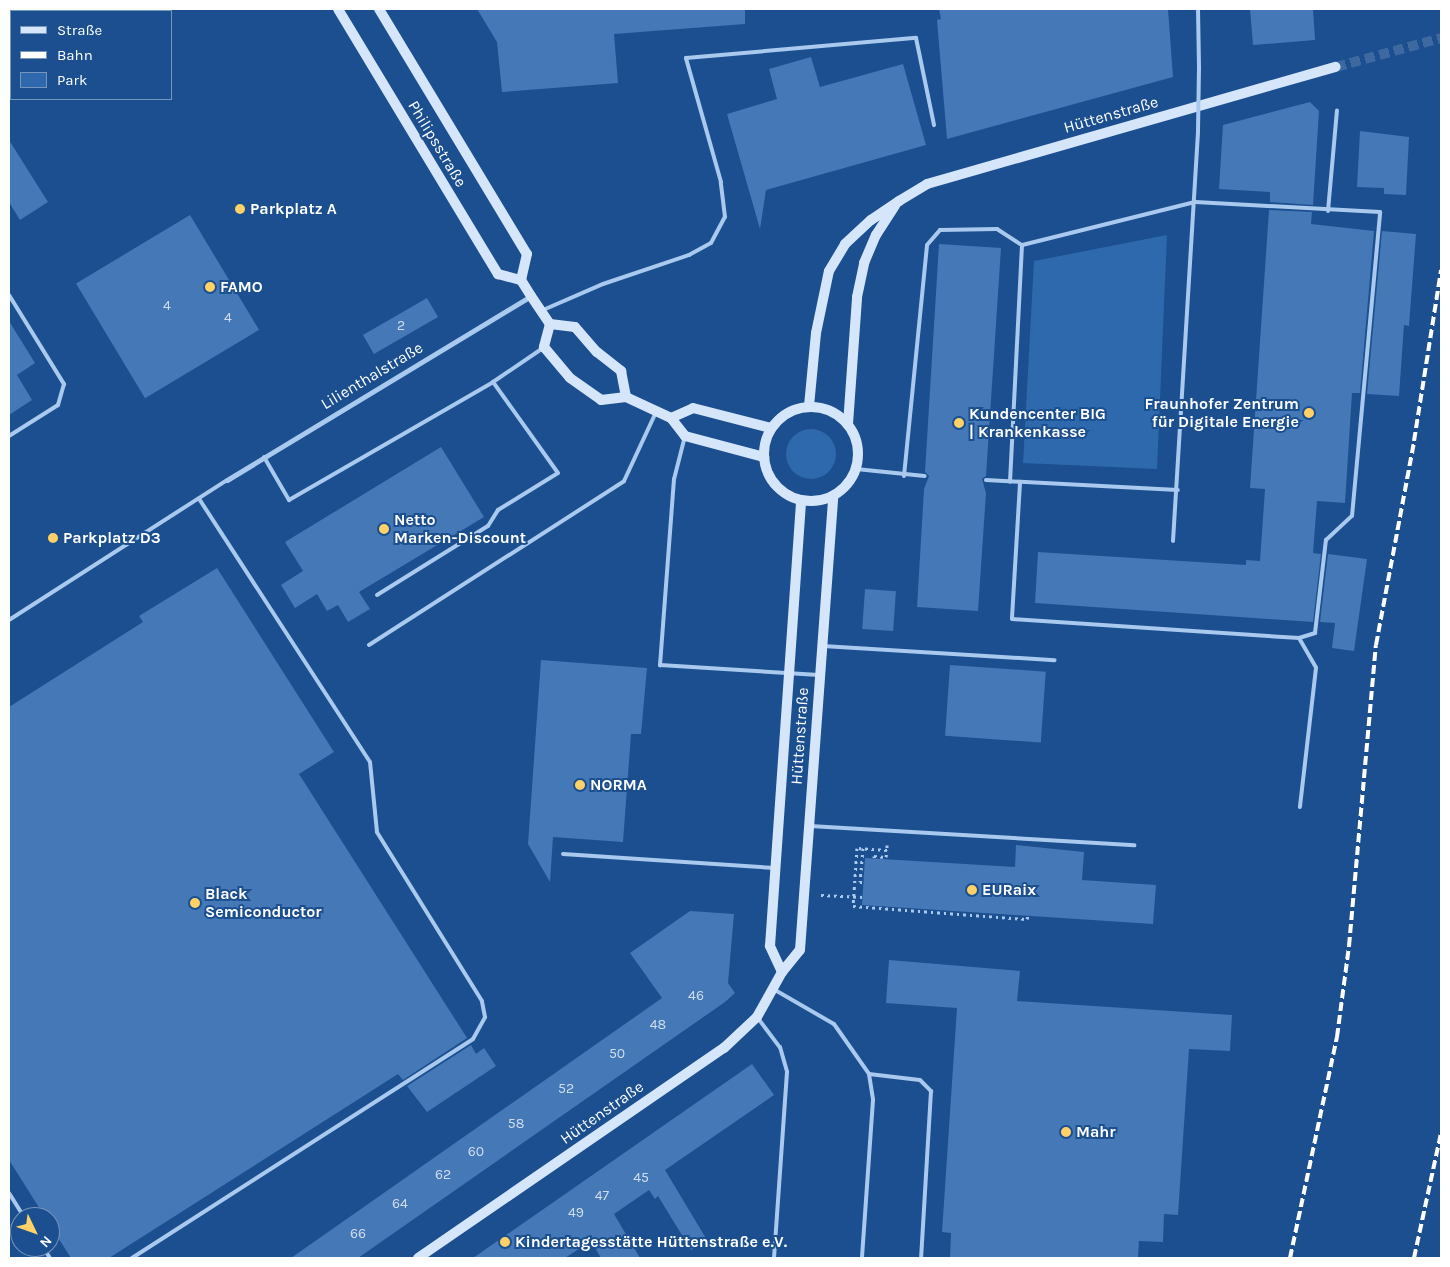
<!DOCTYPE html>
<meta charset="utf-8">
<style>
body{margin:0}
#map{position:relative;width:1450px;height:1267px;overflow:hidden;background:#1b4f8f;font-family:Karla,sans-serif}
div>[style]{position:absolute}
.green>*{inset:0;background:#2e69ad}
.round{border-radius:50%}
.building>*{inset:0;background:#4478b7;transform-origin:0 0}
.secondary-tunnel>*{height:10px;margin-top:-5px;transform-origin:0;background:repeating-linear-gradient(90deg,#3d69a0 0 10px,transparent 0 15px)}
.path>*{height:3px;margin-top:-1.5px;transform-origin:0;background:repeating-linear-gradient(90deg,#a9c9ee 0 2.5px,transparent 0 6.5px)}
.lane>*{height:4px;margin:-2px;padding:0 2px;transform-origin:2px;border-radius:2px;background:#a9c9ee}
.street>*{height:5px;margin:-2.5px;padding:0 2.5px;transform-origin:2.5px;border-radius:2.5px;background:#a9c9ee}
.secondary>*{height:10px;margin:-5px;padding:0 5px;transform-origin:5px;border-radius:5px;background:#d6e6fa}
.secondary>.ring{margin:-5px;padding:0;box-sizing:content-box;background:none;border:10px solid #d6e6fa;border-radius:50%}
.rail>*{height:4px;margin-top:-2px;transform-origin:0;background:repeating-linear-gradient(90deg,#fff 0 9px,transparent 0 13px)}
.lane-bridge>*{height:4px;margin:-2px;padding:0 2px;transform-origin:2px;border-radius:2px;background:#a9c9ee}
.dots>*{width:14px;height:14px;translate:-50% -50%;box-sizing:border-box;border:2px solid #1b4f8f;border-radius:50%}
span{translate:-50% -50%;white-space:nowrap;text-align:center;line-height:1.15;-webkit-text-stroke:4px #1b4f8f;paint-order:stroke}
.number-label{font-size:14px;color:#d0dded}
.number-label span{-webkit-text-stroke-width:0}
.street-label{font-size:16px;color:#fff}
.poi-label{font-size:16px;color:#fff;font-weight:700}
.left{translate:0 -50%;text-align:left}
.right{translate:-100% -50%;text-align:right}
.frame{position:absolute;inset:0;border:10px solid #fff;pointer-events:none}
.legend{position:absolute;left:10px;top:10px;width:162px;height:90px;box-sizing:border-box;background:#1b4f8f;border:1px solid #7695bc;margin:0;padding:6px 9px;list-style:none;font-size:15px;color:#fff}
.legend li{display:flex;align-items:center;gap:10px;height:25px}
.legend b{width:25px;border:1px solid #7695bc}
.north{position:absolute;left:10px;top:1207px;width:50px;height:50px;box-sizing:border-box;background:#1b4f8f;border:1px solid #7695bc;border-radius:50%;rotate:132deg;font-size:14px;font-weight:700;line-height:20px;text-align:center;color:#fff}
.north::after{content:'';display:block;margin:auto;width:18px;height:22px;background:#ffd166;clip-path:polygon(50% 0,100% 100%,50% 72%,0 100%)}
</style>
<div id="map">
<div class="green">
<div style="clip-path:polygon(1167px 235px,1157px 469px,1023px 463px,1034px 261px)"></div>
<div class="round" style="left:786px;top:429px;width:50px;height:50px"></div>
</div>
<div class="building">
<div style="clip-path:polygon(477px 9px,745px 9px,745px 24px,614px 34px,618px 83px,502px 92px,497px 42px)"></div>
<div style="clip-path:polygon(939px 9px,1168px 9px,1173px 77px,947px 139px,937px 20px,941px 19px)"></div>
<div style="clip-path:polygon(1250px 9px,1313px 9px,1315px 40px,1253px 45px)"></div>
<div style="clip-path:polygon(811px 57px,820px 87px,903px 64px,926px 145px,766px 190px,760px 229px,727px 114px,777px 99px,769px 69px)"></div>
<div style="clip-path:polygon(1310px 102px,1319px 111px,1313px 205px,1270px 202px,1270px 192px,1219px 189px,1223px 125px)"></div>
<div style="clip-path:polygon(1360px 131px,1409px 137px,1406px 195px,1384px 194px,1384px 188px,1357px 187px)"></div>
<div style="clip-path:polygon(9px 140px,48px 202px,20px 220px,9px 202px)"></div>
<div style="clip-path:polygon(1269px 210px,1312px 212px,1311px 224px,1374px 231px,1360px 393px,1352px 393px,1345px 503px,1317px 501px,1313px 553px,1321px 554px,1313px 622px,1035px 603px,1038px 552px,1246px 565px,1246px 560px,1260px 561px,1265px 489px,1250px 488px)"></div>
<div style="left:190px;top:215px;width:134px;height:133px;rotate:59deg"></div>
<div style="clip-path:polygon(1382px 231px,1416px 234px,1409px 326px,1404px 325px,1399px 396px,1367px 394px)"></div>
<div style="clip-path:polygon(939px 244px,1001px 248px,986px 476px,982px 479px,986px 493px,978px 611px,917px 607px,924px 489px,929px 476px,925px 472px)"></div>
<div style="left:427px;top:298px;width:22px;height:74px;rotate:60deg"></div>
<div style="clip-path:polygon(9px 321px,35px 363px,17px 375px,32px 400px,9px 415px)"></div>
<div style="clip-path:polygon(441px 447px,484px 517px,359px 592px,370px 609px,348px 622px,338px 605px,327px 611px,317px 594px,295px 608px,281px 585px,303px 571px,285px 542px)"></div>
<div style="clip-path:polygon(1328px 554px,1367px 559px,1354px 651px,1332px 648px,1335px 623px,1320px 622px)"></div>
<div style="clip-path:polygon(217px 568px,334px 752px,299px 774px,467px 1038px,403px 1080px,398px 1074px,109px 1258px,71px 1258px,50px 1225px,50px 1217px,45px 1217px,9px 1160px,9px 707px,143px 622px,139px 616px)"></div>
<div style="left:865px;top:589px;width:31px;height:40px;rotate:4deg"></div>
<div style="clip-path:polygon(541px 660px,647px 668px,641px 734px,631px 734px,623px 842px,553px 837px,550px 882px,528px 844px)"></div>
<div style="left:950px;top:665px;width:96px;height:71px;rotate:4deg"></div>
<div style="clip-path:polygon(1016px 845px,1084px 852px,1082px 880px,1156px 885px,1153px 924px,862px 905px,865px 858px,1015px 867px)"></div>
<div style="clip-path:polygon(690px 911px,734px 914px,728px 983px,735px 993px,725px 1002px,358px 1258px,291px 1258px,662px 998px,630px 953px)"></div>
<div style="clip-path:polygon(889px 960px,1020px 971px,1017px 1001px,1232px 1015px,1230px 1051px,1189px 1049px,1178px 1215px,1164px 1214px,1163px 1242px,1139px 1241px,1138px 1258px,950px 1258px,951px 1233px,942px 1232px,957px 1008px,886px 1003px)"></div>
<div style="clip-path:polygon(471px 1045px,476px 1054px,484px 1048px,496px 1066px,427px 1112px,407px 1086px)"></div>
<div style="clip-path:polygon(752px 1064px,774px 1095px,665px 1170px,707px 1240px,691px 1250px,658px 1196px,655px 1199px,649px 1190px,614px 1214px,640px 1258px,601px 1258px,591px 1241px,565px 1258px,473px 1258px)"></div>
</div>
<div class="secondary-tunnel">
<div style="left:1336px;top:67px;width:109px;rotate:-15.4deg"></div>
</div>
<div class="path">
<div style="left:887px;top:845px;width:5px;rotate:90deg"></div>
<div style="left:887px;top:850px;width:30px;rotate:-176deg"></div>
<div style="left:857px;top:848px;width:58px;rotate:93.9deg"></div>
<div style="left:853px;top:906px;width:174px;rotate:4.3deg"></div>
<div style="left:1027px;top:919px;width:3px;rotate:-72deg"></div>
<div style="left:863px;top:848px;width:34px;rotate:95deg"></div>
<div style="left:860px;top:882px;width:4px"></div>
<div style="left:874px;top:858px;width:2px;rotate:-90deg"></div>
<div style="left:874px;top:856px;width:12px;rotate:5deg"></div>
<div style="left:886px;top:857px;width:7px;rotate:-82deg"></div>
<div style="left:821px;top:895px;width:42px;rotate:2.7deg"></div>
</div>
<div class="lane">
<div style="left:1198px;top:9px;width:59px;rotate:89deg"></div>
<div style="left:1328px;top:211px;width:101px;rotate:-84.9deg"></div>
<div style="left:9px;top:295px;width:105px;rotate:58.3deg"></div>
<div style="left:64px;top:384px;width:22px;rotate:106deg"></div>
<div style="left:58px;top:405px;width:58px;rotate:147.7deg"></div>
<div style="left:543px;top:310px;width:65px;rotate:-23.4deg"></div>
<div style="left:603px;top:284px;width:91px;rotate:-18.6deg"></div>
<div style="left:689px;top:255px;width:25px;rotate:-29deg"></div>
<div style="left:711px;top:243px;width:30px;rotate:-62deg"></div>
<div style="left:725px;top:217px;width:35px;rotate:-97deg"></div>
<div style="left:721px;top:182px;width:129px;rotate:-105.8deg"></div>
<div style="left:686px;top:58px;width:231px;rotate:-5deg"></div>
<div style="left:916px;top:38px;width:89px;rotate:78.3deg"></div>
<div style="left:685px;top:436px;width:44px;rotate:104.3deg"></div>
<div style="left:674px;top:479px;width:187px;rotate:94.3deg"></div>
<div style="left:660px;top:665px;width:159px;rotate:3.6deg"></div>
<div style="left:264px;top:457px;width:50px;rotate:59.8deg"></div>
<div style="left:289px;top:500px;width:236px;rotate:-30deg"></div>
<div style="left:493px;top:382px;width:60px;rotate:-34.2deg"></div>
<div style="left:856px;top:469px;width:69px;rotate:5.8deg"></div>
<div style="left:904px;top:476px;width:232px;rotate:-84.3deg"></div>
<div style="left:927px;top:245px;width:20px;rotate:-49deg"></div>
<div style="left:940px;top:230px;width:57px;rotate:-1deg"></div>
<div style="left:997px;top:229px;width:30px;rotate:33deg"></div>
<div style="left:1022px;top:245px;width:237px;rotate:92.9deg"></div>
<div style="left:986px;top:480px;width:192px;rotate:3deg"></div>
<div style="left:1020px;top:483px;width:136px;rotate:93.4deg"></div>
<div style="left:1012px;top:619px;width:288px;rotate:3.8deg"></div>
<div style="left:1299px;top:638px;width:17px;rotate:-17deg"></div>
<div style="left:1315px;top:633px;width:94px;rotate:-83.3deg"></div>
<div style="left:1326px;top:540px;width:35px;rotate:-43deg"></div>
<div style="left:1352px;top:516px;width:305px;rotate:-84.7deg"></div>
<div style="left:1380px;top:212px;width:185px;rotate:-176.9deg"></div>
<div style="left:1195px;top:202px;width:178px;rotate:166deg"></div>
<div style="left:1173px;top:541px;width:411px;rotate:-86.5deg"></div>
<div style="left:377px;top:595px;width:131px;rotate:-31.9deg"></div>
<div style="left:488px;top:526px;width:19px;rotate:-58deg"></div>
<div style="left:498px;top:510px;width:70px;rotate:-31.7deg"></div>
<div style="left:558px;top:473px;width:112px;rotate:-125.5deg"></div>
<div style="left:9px;top:620px;width:259px;rotate:-32.7deg"></div>
<div style="left:1299px;top:638px;width:34px;rotate:60deg"></div>
<div style="left:1316px;top:668px;width:140px;rotate:96.6deg"></div>
<div style="left:369px;top:645px;width:303px;rotate:-32.7deg"></div>
<div style="left:624px;top:481px;width:76px;rotate:-65.1deg"></div>
<div style="left:823px;top:646px;width:232px;rotate:3.5deg"></div>
<div style="left:810px;top:826px;width:325px;rotate:3.4deg"></div>
<div style="left:563px;top:854px;width:212px;rotate:3.8deg"></div>
<div style="left:775px;top:990px;width:68px;rotate:30deg"></div>
<div style="left:834px;top:1024px;width:61px;rotate:55deg"></div>
<div style="left:869px;top:1074px;width:26px;rotate:81deg"></div>
<div style="left:873px;top:1100px;width:158px;rotate:94deg"></div>
<div style="left:757px;top:1017px;width:38px;rotate:53deg"></div>
<div style="left:780px;top:1047px;width:26px;rotate:74deg"></div>
<div style="left:787px;top:1072px;width:186px;rotate:94deg"></div>
<div style="left:869px;top:1074px;width:51px;rotate:6.7deg"></div>
<div style="left:920px;top:1080px;width:16px;rotate:45deg"></div>
<div style="left:931px;top:1091px;width:167px;rotate:93.4deg"></div>
<div style="left:9px;top:1193px;width:28px;rotate:58deg"></div>
<div style="left:43px;top:1247px;width:13px;rotate:58deg"></div>
<div style="left:132px;top:1258px;width:405px;rotate:-32.7deg"></div>
<div style="left:473px;top:1039px;width:25px;rotate:-61deg"></div>
<div style="left:485px;top:1017px;width:16px;rotate:-101deg"></div>
<div style="left:482px;top:1001px;width:199px;rotate:-121.9deg"></div>
<div style="left:377px;top:832px;width:70px;rotate:-95.7deg"></div>
<div style="left:370px;top:762px;width:314px;rotate:-123deg"></div>
</div>
<div class="street">
<div style="left:227px;top:480px;width:355px;rotate:-31.2deg"></div>
</div>
<div class="secondary">
<div style="left:338px;top:9px;width:310px;rotate:58.9deg"></div>
<div style="left:498px;top:274px;width:24px;rotate:15deg"></div>
<div style="left:379px;top:9px;width:286px;rotate:58.9deg"></div>
<div style="left:527px;top:254px;width:27px;rotate:103deg"></div>
<div style="left:521px;top:280px;width:19px;rotate:58deg"></div>
<div style="left:531px;top:296px;width:34px;rotate:56deg"></div>
<div style="left:550px;top:324px;width:25px;rotate:7deg"></div>
<div style="left:575px;top:327px;width:33px;rotate:49deg"></div>
<div style="left:597px;top:352px;width:31px;rotate:38deg"></div>
<div style="left:621px;top:371px;width:26px;rotate:79deg"></div>
<div style="left:550px;top:324px;width:24px;rotate:105deg"></div>
<div style="left:544px;top:347px;width:40px;rotate:50deg"></div>
<div style="left:570px;top:378px;width:38px;rotate:35deg"></div>
<div style="left:601px;top:400px;width:25px;rotate:-7deg"></div>
<div style="left:626px;top:397px;width:50px;rotate:25deg"></div>
<div style="left:671px;top:418px;width:23px;rotate:52deg"></div>
<div style="left:685px;top:436px;width:82px;rotate:14.9deg"></div>
<div style="left:809px;top:406px;width:73px;rotate:-84.5deg"></div>
<div style="left:816px;top:333px;width:63px;rotate:-78.2deg"></div>
<div style="left:829px;top:271px;width:31px;rotate:-59deg"></div>
<div style="left:845px;top:244px;width:35px;rotate:-43deg"></div>
<div style="left:871px;top:220px;width:34px;rotate:-34deg"></div>
<div style="left:899px;top:201px;width:33px;rotate:-31deg"></div>
<div style="left:927px;top:184px;width:425px;rotate:-16deg"></div>
<div class="ring" style="left:764px;top:407px;width:84px;height:84px"></div>
<div style="left:671px;top:418px;width:24px;rotate:-24deg"></div>
<div style="left:693px;top:408px;width:81px;rotate:14.4deg"></div>
<div style="left:848px;top:424px;width:127px;rotate:-85.9deg"></div>
<div style="left:857px;top:297px;width:35px;rotate:-78deg"></div>
<div style="left:864px;top:263px;width:30px;rotate:-67deg"></div>
<div style="left:876px;top:235px;width:35px;rotate:-57deg"></div>
<div style="left:782px;top:972px;width:29px;rotate:-115deg"></div>
<div style="left:770px;top:946px;width:447px;rotate:-86deg"></div>
<div style="left:418px;top:1258px;width:371px;rotate:-34.5deg"></div>
<div style="left:724px;top:1048px;width:45px;rotate:-43.2deg"></div>
<div style="left:757px;top:1017px;width:51px;rotate:-60.9deg"></div>
<div style="left:782px;top:972px;width:28px;rotate:-51deg"></div>
<div style="left:800px;top:950px;width:455px;rotate:-85.8deg"></div>
</div>
<div class="rail">
<div style="left:1290px;top:1258px;width:226px;rotate:-78deg"></div>
<div style="left:1337px;top:1037px;width:92px;rotate:-82.5deg"></div>
<div style="left:1349px;top:946px;width:302px;rotate:-84.9deg"></div>
<div style="left:1376px;top:645px;width:208px;rotate:-79.4deg"></div>
<div style="left:1414px;top:441px;width:173px;rotate:-81deg"></div>
<div style="left:1414px;top:1258px;width:128px;rotate:-77.8deg"></div>
</div>
<div class="lane-bridge">
<div style="left:1198px;top:131px;width:63px;rotate:-89.1deg"></div>
</div>
<div class="dots">
<div style="left:240px;top:209px;background:#ffd166"></div>
<div style="left:210px;top:287px;background:#ffd166"></div>
<div style="left:1309px;top:413px;background:#ffd166"></div>
<div style="left:959px;top:423px;background:#ffd166"></div>
<div style="left:384px;top:529px;background:#ffd166"></div>
<div style="left:53px;top:538px;background:#ffd166"></div>
<div style="left:580px;top:785px;background:#ffd166"></div>
<div style="left:972px;top:890px;background:#ffd166"></div>
<div style="left:195px;top:903px;background:#ffd166"></div>
<div style="left:1066px;top:1132px;background:#ffd166"></div>
<div style="left:505px;top:1242px;background:#ffd166"></div>
</div>
<div class="number-label">
<span style="left:167px;top:306px">4</span>
<span style="left:228px;top:318px">4</span>
<span style="left:401px;top:326px">2</span>
<span style="left:696px;top:996px">46</span>
<span style="left:658px;top:1025px">48</span>
<span style="left:617px;top:1054px">50</span>
<span style="left:566px;top:1089px">52</span>
<span style="left:516px;top:1124px">58</span>
<span style="left:476px;top:1152px">60</span>
<span style="left:443px;top:1175px">62</span>
<span style="left:641px;top:1178px">45</span>
<span style="left:602px;top:1196px">47</span>
<span style="left:400px;top:1204px">64</span>
<span style="left:576px;top:1213px">49</span>
<span style="left:358px;top:1234px">66</span>
</div>
<div class="street-label">
<span style="left:1111px;top:115px;rotate:-16deg">Hüttenstraße</span>
<span style="left:437px;top:144px;rotate:59deg">Philipsstraße</span>
<span style="left:372px;top:376px;rotate:-31deg">Lilienthalstraße</span>
<span style="left:800px;top:736px;rotate:-86deg">Hüttenstraße</span>
<span style="left:602px;top:1113px;rotate:-35deg">Hüttenstraße</span>
</div>
<div class="poi-label">
<span class="left" style="left:250px;top:209px">Parkplatz A</span>
<span class="left" style="left:220px;top:287px">FAMO</span>
<span class="right" style="left:1299px;top:413px">Fraunhofer Zentrum<br>für Digitale Energie</span>
<span class="left" style="left:969px;top:423px">Kundencenter BIG<br>| Krankenkasse</span>
<span class="left" style="left:394px;top:529px">Netto<br>Marken-Discount</span>
<span class="left" style="left:63px;top:538px">Parkplatz D3</span>
<span class="left" style="left:590px;top:785px">NORMA</span>
<span class="left" style="left:982px;top:890px">EURaix</span>
<span class="left" style="left:205px;top:903px">Black<br>Semiconductor</span>
<span class="left" style="left:1076px;top:1132px">Mahr</span>
<span class="left" style="left:515px;top:1242px">Kindertagesstätte Hüttenstraße e.V.</span>
</div>
<div class="frame"></div>
<ul class="legend">
<li><b style="height:6px;background:#d6e6fa"></b>Straße</li>
<li><b style="height:6px;background:#fff"></b>Bahn</li>
<li><b style="height:14px;background:#2e69ad"></b>Park</li>
</ul>
<div class="north">N</div>
</div>
